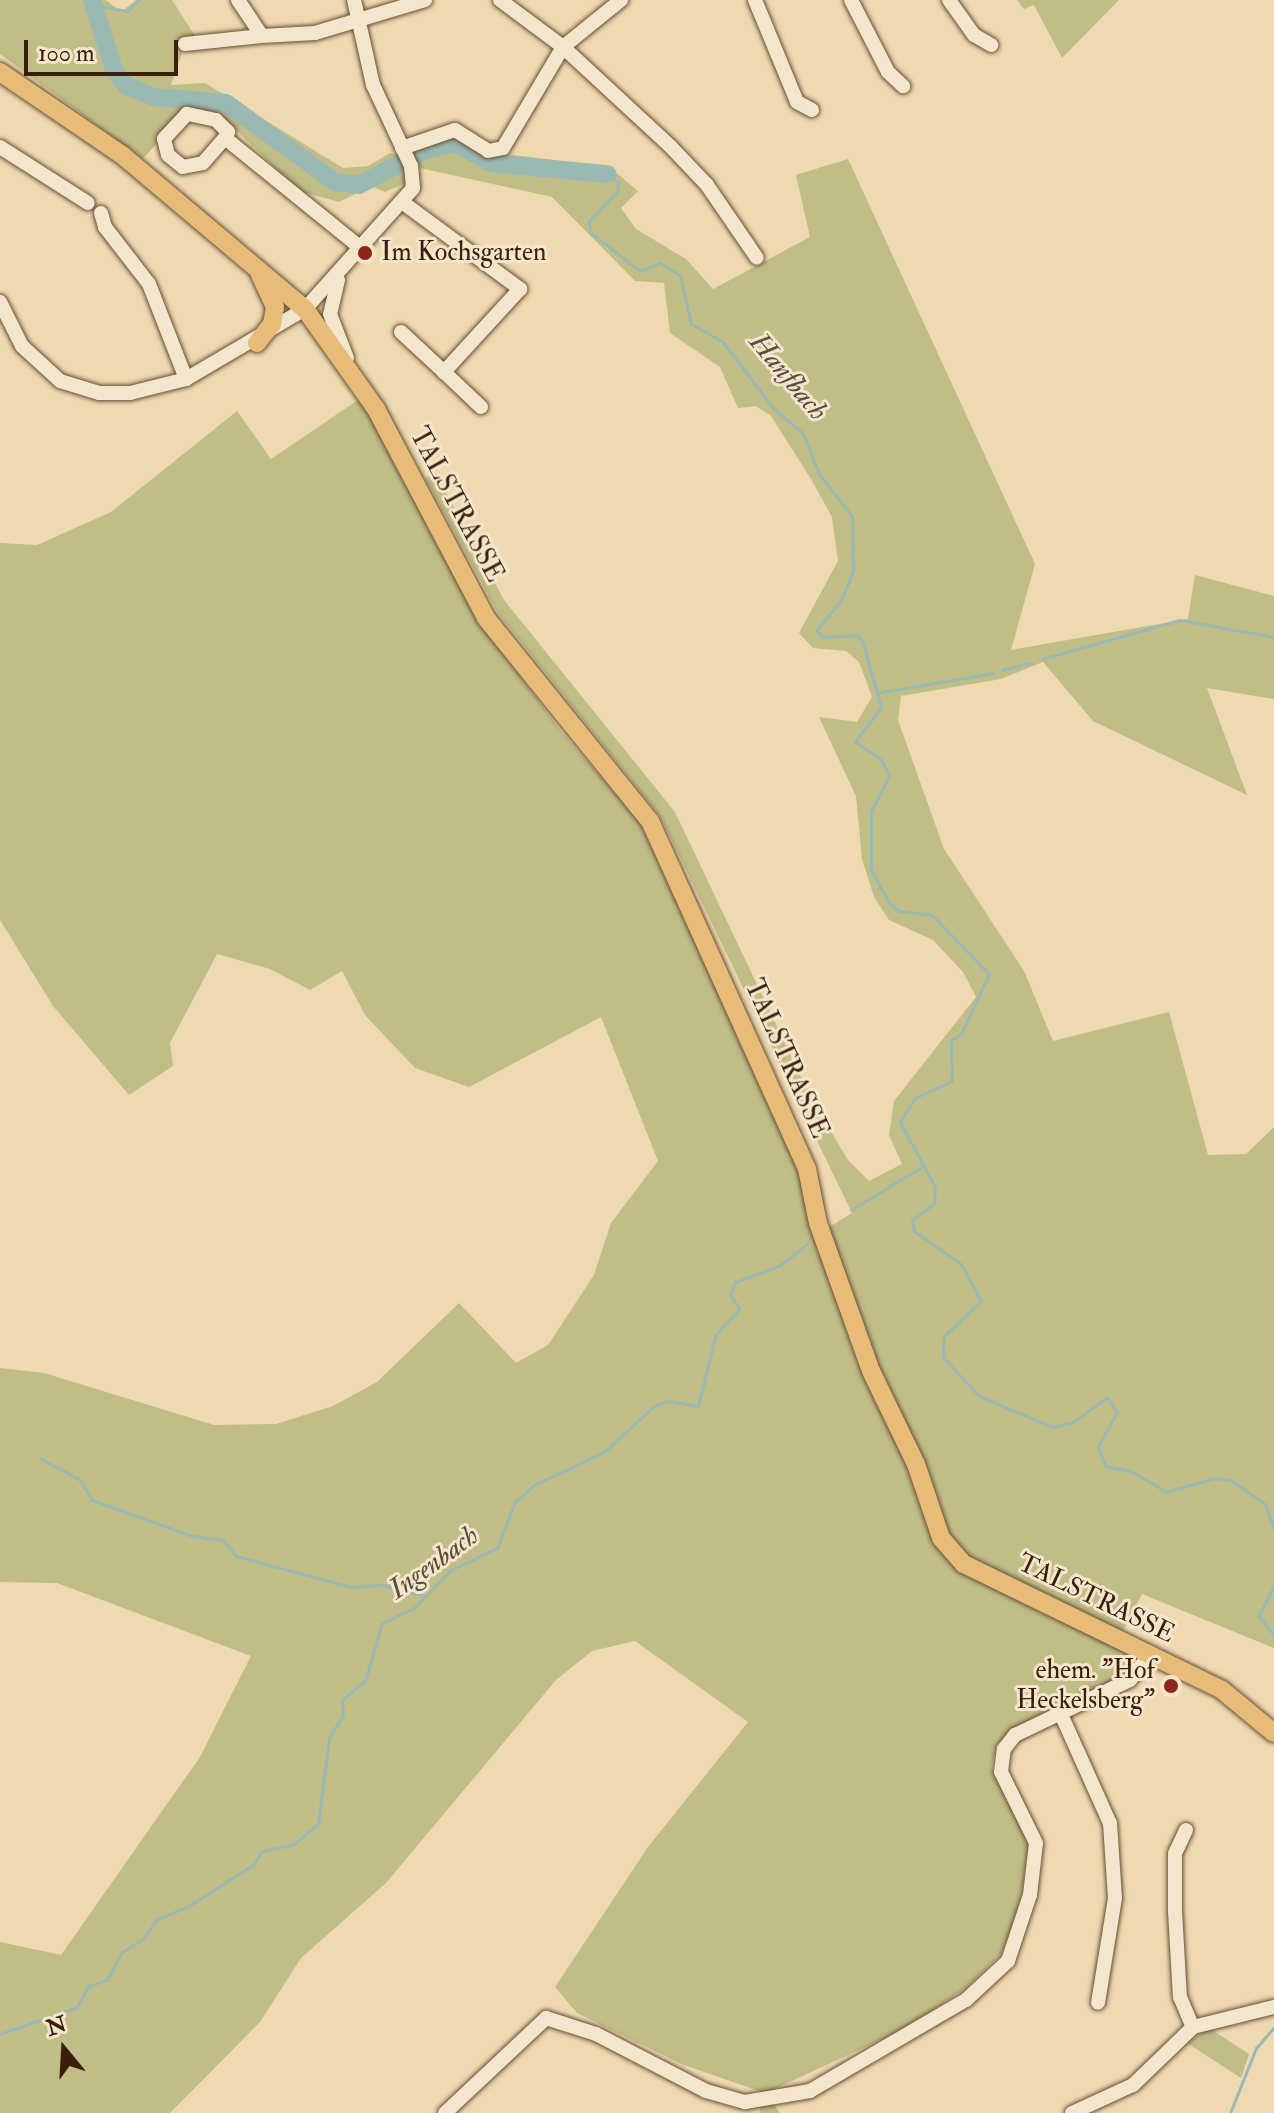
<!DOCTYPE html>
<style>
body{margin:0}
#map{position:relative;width:1274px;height:2113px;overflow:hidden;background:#eed9b1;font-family:"IM FELL Double Pica",serif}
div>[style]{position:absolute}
.green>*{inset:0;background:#c0bd87}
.stream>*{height:3px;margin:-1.5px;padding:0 1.5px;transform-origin:1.5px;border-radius:1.5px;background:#9bb9b3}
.river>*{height:18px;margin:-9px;padding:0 9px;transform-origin:9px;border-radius:9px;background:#9bb9b3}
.roads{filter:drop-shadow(0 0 2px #674e35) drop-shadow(0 0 2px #674e35)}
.minor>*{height:14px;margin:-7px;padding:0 7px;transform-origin:7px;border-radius:7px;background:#f4e6cc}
.major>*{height:18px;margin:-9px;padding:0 9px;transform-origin:9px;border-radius:9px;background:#e7bc78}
.dots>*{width:22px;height:22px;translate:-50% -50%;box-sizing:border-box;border:4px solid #f4e6cc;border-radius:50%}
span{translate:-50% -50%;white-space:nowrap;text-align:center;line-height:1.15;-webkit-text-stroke:6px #f4e6cc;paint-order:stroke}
.poi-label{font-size:26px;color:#3a200c}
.left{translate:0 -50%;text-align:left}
.right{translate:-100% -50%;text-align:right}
.street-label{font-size:26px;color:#3a200c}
.water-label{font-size:28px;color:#574e3e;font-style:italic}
.north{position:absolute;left:24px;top:2009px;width:80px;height:80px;-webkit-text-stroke:6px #f4e6cc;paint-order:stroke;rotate:342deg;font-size:22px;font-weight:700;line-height:32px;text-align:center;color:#3a200c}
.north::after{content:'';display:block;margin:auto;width:28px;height:36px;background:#3a200c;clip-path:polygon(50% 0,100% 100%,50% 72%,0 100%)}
.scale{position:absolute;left:24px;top:40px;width:154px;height:36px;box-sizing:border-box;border:4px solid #3a200c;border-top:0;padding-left:10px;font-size:24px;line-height:28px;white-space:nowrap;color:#3a200c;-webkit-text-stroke:6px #f4e6cc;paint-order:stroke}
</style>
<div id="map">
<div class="green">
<div style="clip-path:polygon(0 0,106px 0,121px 12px,136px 0,172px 0,197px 39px,185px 44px,171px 85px,205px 83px,343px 168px,368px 166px,390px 153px,400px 156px,408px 182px,385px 192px,371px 186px,339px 202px,300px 191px,222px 117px,187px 108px,143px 159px,0 54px)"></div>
<div style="clip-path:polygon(1017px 0,1119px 0,1062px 58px,1034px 5px,1024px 9px)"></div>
<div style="clip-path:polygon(447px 138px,483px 151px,609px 167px,638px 191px,621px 208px,636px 229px,686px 259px,713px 289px,810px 237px,796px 175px,848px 159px,1035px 564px,1011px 650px,1188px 619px,1195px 575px,1274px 596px,1274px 699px,1207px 688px,1247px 795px,1093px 721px,1043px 662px,1001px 679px,901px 696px,898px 720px,944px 849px,1024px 971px,1053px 1041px,1169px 1012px,1208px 1155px,1246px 1154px,1274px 1127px,1274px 1648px,1142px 1594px,1121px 1635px,1134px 1660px,1128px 1675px,1017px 1727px,997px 1744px,991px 1767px,1029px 1844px,1018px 1917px,1001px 1954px,966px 1988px,906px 2028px,766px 2093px,780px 2113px,759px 2113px,765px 2093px,681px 2064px,577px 2013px,555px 1987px,648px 1847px,748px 1722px,635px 1641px,592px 1651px,556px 1680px,386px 1883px,301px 1958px,260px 2022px,170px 2113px,0 2113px,0 1942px,61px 1955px,200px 1757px,251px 1656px,57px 1583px,0 1582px,0 1368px,44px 1373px,214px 1425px,276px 1424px,333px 1406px,377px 1382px,459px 1303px,516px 1363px,548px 1345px,594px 1275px,611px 1223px,658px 1161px,601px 1017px,469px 1087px,415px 1068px,365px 1015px,342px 971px,310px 990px,270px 969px,217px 954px,170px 1043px,173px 1066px,129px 1095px,53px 1006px,0 920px,0 543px,37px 545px,111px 512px,237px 411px,271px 459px,361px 398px,473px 613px,560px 730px,643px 826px,799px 1163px,818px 1234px,852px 1213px,660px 816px,498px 613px,425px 478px,436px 474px,504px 600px,675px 812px,811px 1098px,848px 1160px,869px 1181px,902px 1164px,889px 1135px,894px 1101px,976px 997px,963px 972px,933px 940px,889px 920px,874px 897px,862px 859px,856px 796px,819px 717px,857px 722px,872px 697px,859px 662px,846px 651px,813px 648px,799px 633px,838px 561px,832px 517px,811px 479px,771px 416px,756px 406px,738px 408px,720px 367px,670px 333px,664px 283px,635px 281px,552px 197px,420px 168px,412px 153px)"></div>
<div style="clip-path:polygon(1209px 2028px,1249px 2054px,1241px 2078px,1187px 2043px)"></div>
</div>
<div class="stream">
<div style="left:94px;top:5px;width:34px;rotate:10deg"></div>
<div style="left:127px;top:11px;width:16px;rotate:-43deg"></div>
<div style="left:607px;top:174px;width:14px;rotate:36deg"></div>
<div style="left:618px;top:182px;width:10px;rotate:96deg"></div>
<div style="left:617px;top:192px;width:40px;rotate:134deg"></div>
<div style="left:589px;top:221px;width:11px;rotate:85deg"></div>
<div style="left:590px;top:232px;width:63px;rotate:38deg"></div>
<div style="left:640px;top:271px;width:22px;rotate:-22deg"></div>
<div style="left:660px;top:263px;width:23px;rotate:31deg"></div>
<div style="left:680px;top:275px;width:50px;rotate:77.3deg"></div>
<div style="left:691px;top:324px;width:35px;rotate:29deg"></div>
<div style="left:722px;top:341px;width:86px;rotate:52.6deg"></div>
<div style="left:774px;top:409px;width:38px;rotate:40deg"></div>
<div style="left:803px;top:433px;width:44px;rotate:68.7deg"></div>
<div style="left:819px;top:474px;width:53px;rotate:51.8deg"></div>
<div style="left:852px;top:516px;width:55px;rotate:89deg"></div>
<div style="left:853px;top:571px;width:31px;rotate:112deg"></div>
<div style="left:841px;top:600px;width:38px;rotate:129deg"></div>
<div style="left:817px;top:630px;width:9px;rotate:54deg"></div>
<div style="left:822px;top:637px;width:34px;rotate:-3deg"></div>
<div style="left:856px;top:635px;width:8px;rotate:40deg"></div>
<div style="left:862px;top:640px;width:70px;rotate:74.2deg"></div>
<div style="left:881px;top:707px;width:44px;rotate:126.6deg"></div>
<div style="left:855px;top:742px;width:31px;rotate:33deg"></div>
<div style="left:881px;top:759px;width:19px;rotate:65deg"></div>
<div style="left:889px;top:776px;width:39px;rotate:117deg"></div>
<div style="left:871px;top:811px;width:59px;rotate:90deg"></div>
<div style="left:871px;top:870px;width:38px;rotate:61deg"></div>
<div style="left:889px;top:903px;width:13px;rotate:39deg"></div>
<div style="left:899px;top:911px;width:33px;rotate:7deg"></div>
<div style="left:932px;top:915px;width:82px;rotate:46deg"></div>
<div style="left:989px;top:974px;width:66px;rotate:115deg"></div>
<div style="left:961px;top:1034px;width:12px;rotate:149deg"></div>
<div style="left:951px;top:1040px;width:41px;rotate:88.6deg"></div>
<div style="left:952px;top:1081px;width:41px;rotate:155.3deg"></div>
<div style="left:915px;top:1098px;width:28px;rotate:122deg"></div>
<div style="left:900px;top:1122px;width:74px;rotate:61.7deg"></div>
<div style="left:935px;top:1187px;width:16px;rotate:94deg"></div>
<div style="left:934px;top:1203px;width:28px;rotate:142deg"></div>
<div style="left:912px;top:1220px;width:11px;rotate:80deg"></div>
<div style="left:914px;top:1231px;width:57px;rotate:35.1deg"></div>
<div style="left:961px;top:1264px;width:42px;rotate:61.6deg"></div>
<div style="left:981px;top:1301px;width:51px;rotate:136.6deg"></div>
<div style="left:944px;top:1336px;width:21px;rotate:93deg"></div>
<div style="left:943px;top:1357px;width:53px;rotate:47.3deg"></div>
<div style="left:979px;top:1396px;width:79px;rotate:23deg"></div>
<div style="left:1052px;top:1427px;width:22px;rotate:-13deg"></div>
<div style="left:1073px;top:1422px;width:42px;rotate:-36.3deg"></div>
<div style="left:1107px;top:1397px;width:18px;rotate:56deg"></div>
<div style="left:1117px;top:1412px;width:39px;rotate:119deg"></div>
<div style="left:1098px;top:1446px;width:21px;rotate:71deg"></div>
<div style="left:1105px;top:1466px;width:26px;rotate:11deg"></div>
<div style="left:1131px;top:1471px;width:42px;rotate:30.3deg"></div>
<div style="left:1167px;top:1492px;width:49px;rotate:-16.6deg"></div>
<div style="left:1214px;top:1478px;width:16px;rotate:7deg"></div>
<div style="left:1230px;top:1480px;width:42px;rotate:34.4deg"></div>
<div style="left:1265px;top:1504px;width:27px;rotate:70deg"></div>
<div style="left:1042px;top:659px;width:143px;rotate:-15.8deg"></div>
<div style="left:1180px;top:620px;width:96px;rotate:10.3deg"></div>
<div style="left:1002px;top:670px;width:29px;rotate:-14deg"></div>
<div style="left:876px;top:693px;width:119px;rotate:-9.7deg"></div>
<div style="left:851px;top:1210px;width:84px;rotate:-31.4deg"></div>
<div style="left:40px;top:1458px;width:46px;rotate:28.8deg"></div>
<div style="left:80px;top:1480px;width:23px;rotate:59deg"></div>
<div style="left:92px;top:1500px;width:106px;rotate:19.8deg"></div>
<div style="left:192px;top:1536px;width:31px;rotate:7deg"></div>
<div style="left:223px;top:1540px;width:21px;rotate:51deg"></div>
<div style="left:236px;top:1556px;width:119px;rotate:15.1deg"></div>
<div style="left:351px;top:1587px;width:31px;rotate:-4deg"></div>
<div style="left:382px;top:1585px;width:41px;rotate:14deg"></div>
<div style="left:1274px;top:1586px;width:34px;rotate:117deg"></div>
<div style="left:1259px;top:1616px;width:24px;rotate:52deg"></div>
<div style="left:0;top:2034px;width:82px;rotate:-19.3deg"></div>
<div style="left:77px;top:2007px;width:24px;rotate:-62deg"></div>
<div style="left:88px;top:1986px;width:20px;rotate:-18deg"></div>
<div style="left:107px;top:1980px;width:32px;rotate:-62deg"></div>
<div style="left:122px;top:1952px;width:26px;rotate:-32deg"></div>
<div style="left:144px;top:1938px;width:23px;rotate:-56deg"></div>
<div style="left:157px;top:1919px;width:32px;rotate:-22deg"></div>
<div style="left:187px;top:1907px;width:78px;rotate:-32.5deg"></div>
<div style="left:253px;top:1865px;width:17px;rotate:-57deg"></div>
<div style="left:262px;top:1851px;width:33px;rotate:-12deg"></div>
<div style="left:294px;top:1844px;width:31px;rotate:-40deg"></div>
<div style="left:318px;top:1824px;width:87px;rotate:-82.7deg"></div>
<div style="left:329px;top:1738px;width:27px;rotate:-59deg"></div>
<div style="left:343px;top:1715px;width:15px;rotate:-94deg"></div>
<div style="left:342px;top:1700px;width:30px;rotate:-40deg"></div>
<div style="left:365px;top:1681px;width:60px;rotate:-73.7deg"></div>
<div style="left:382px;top:1623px;width:35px;rotate:-25deg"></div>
<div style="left:414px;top:1608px;width:53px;rotate:-45.8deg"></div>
<div style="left:451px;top:1570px;width:51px;rotate:-25.6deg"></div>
<div style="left:497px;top:1548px;width:49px;rotate:-68.6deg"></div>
<div style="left:515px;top:1502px;width:25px;rotate:-42deg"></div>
<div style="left:534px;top:1485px;width:77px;rotate:-25.2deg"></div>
<div style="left:604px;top:1452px;width:68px;rotate:-42.6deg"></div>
<div style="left:654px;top:1406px;width:14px;rotate:-21deg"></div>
<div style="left:667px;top:1401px;width:31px;rotate:9deg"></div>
<div style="left:698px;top:1406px;width:74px;rotate:-76deg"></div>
<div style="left:716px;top:1334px;width:34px;rotate:-47deg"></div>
<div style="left:739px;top:1309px;width:17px;rotate:-121deg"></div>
<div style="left:730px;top:1294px;width:13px;rotate:-67deg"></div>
<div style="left:735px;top:1282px;width:47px;rotate:-20deg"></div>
<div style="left:779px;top:1266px;width:36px;rotate:-38deg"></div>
<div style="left:1230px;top:2113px;width:70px;rotate:-68.2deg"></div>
<div style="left:1256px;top:2048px;width:28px;rotate:-49deg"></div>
</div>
<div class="river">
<div style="left:92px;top:0;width:73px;rotate:72.6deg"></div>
<div style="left:114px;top:70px;width:21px;rotate:51deg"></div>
<div style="left:127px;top:86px;width:29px;rotate:22deg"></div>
<div style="left:154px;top:97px;width:72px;rotate:4.8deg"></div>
<div style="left:226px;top:103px;width:135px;rotate:35.9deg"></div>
<div style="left:335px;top:182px;width:24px;rotate:7deg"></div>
<div style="left:359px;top:185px;width:76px;rotate:-27.6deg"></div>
<div style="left:426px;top:150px;width:31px;rotate:-13deg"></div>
<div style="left:456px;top:143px;width:39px;rotate:30deg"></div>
<div style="left:490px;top:163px;width:118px;rotate:5.4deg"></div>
</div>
<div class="roads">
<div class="minor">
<div style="left:238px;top:0;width:43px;rotate:56.3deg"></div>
<div style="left:262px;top:36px;width:53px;rotate:-3.2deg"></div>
<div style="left:315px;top:33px;width:115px;rotate:-16.7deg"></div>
<div style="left:500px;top:0;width:79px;rotate:36.7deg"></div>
<div style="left:563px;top:47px;width:146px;rotate:42.8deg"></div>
<div style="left:670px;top:146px;width:54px;rotate:46.5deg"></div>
<div style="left:707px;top:185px;width:88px;rotate:55.6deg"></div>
<div style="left:755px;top:0;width:110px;rotate:67.6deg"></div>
<div style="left:797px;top:102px;width:17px;rotate:28deg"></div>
<div style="left:851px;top:0;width:81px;rotate:62.8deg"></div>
<div style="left:888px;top:72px;width:21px;rotate:43deg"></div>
<div style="left:949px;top:0;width:43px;rotate:54.5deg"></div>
<div style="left:974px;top:35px;width:20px;rotate:30deg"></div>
<div style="left:185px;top:44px;width:77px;rotate:-5.9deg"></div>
<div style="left:225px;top:138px;width:7px;rotate:-63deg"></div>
<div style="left:228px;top:132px;width:17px;rotate:-135deg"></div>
<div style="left:216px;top:120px;width:30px;rotate:-168deg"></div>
<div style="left:187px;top:114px;width:34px;rotate:133deg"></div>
<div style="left:164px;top:139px;width:16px;rotate:76deg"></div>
<div style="left:168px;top:155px;width:19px;rotate:39deg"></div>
<div style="left:183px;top:167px;width:20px;rotate:-11deg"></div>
<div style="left:203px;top:163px;width:33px;rotate:-49deg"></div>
<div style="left:225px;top:138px;width:176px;rotate:39deg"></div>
<div style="left:0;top:147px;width:104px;rotate:32.5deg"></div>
<div style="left:402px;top:148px;width:56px;rotate:-18.8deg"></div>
<div style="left:455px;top:130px;width:39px;rotate:32deg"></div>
<div style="left:488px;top:151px;width:15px;rotate:-11deg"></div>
<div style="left:503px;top:148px;width:117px;rotate:-59.3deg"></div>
<div style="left:563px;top:47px;width:75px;rotate:-39deg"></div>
<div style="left:402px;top:202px;width:147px;rotate:36.4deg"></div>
<div style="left:520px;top:289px;width:113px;rotate:132.5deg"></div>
<div style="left:444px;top:372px;width:51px;rotate:43.4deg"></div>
<div style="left:101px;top:213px;width:15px;rotate:74deg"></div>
<div style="left:105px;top:227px;width:72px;rotate:52.3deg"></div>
<div style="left:149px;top:284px;width:102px;rotate:68.7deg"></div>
<div style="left:338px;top:280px;width:35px;rotate:103deg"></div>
<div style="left:330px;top:314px;width:47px;rotate:68.9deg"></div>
<div style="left:0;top:302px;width:49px;rotate:63.4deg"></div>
<div style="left:22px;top:346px;width:52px;rotate:42.6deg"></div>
<div style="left:60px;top:381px;width:41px;rotate:17.1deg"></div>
<div style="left:99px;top:393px;width:31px"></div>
<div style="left:130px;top:393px;width:58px;rotate:-14deg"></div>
<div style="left:186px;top:379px;width:138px;rotate:-30.5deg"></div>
<div style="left:305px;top:309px;width:162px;rotate:-48.2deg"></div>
<div style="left:413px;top:188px;width:22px;rotate:-95deg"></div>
<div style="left:411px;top:166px;width:89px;rotate:-115.1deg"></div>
<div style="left:373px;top:85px;width:87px;rotate:-102.6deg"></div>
<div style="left:401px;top:332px;width:59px;rotate:42.9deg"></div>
<div style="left:1060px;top:1712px;width:122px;rotate:65.8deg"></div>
<div style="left:1110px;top:1823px;width:75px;rotate:86.2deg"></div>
<div style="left:1115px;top:1898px;width:106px;rotate:99.2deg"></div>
<div style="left:1186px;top:1830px;width:26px;rotate:115deg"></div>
<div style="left:1175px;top:1854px;width:57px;rotate:90deg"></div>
<div style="left:1175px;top:1911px;width:86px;rotate:86.7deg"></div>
<div style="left:1180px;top:1997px;width:33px;rotate:67deg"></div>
<div style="left:445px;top:2113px;width:139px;rotate:-43.2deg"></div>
<div style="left:546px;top:2018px;width:52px;rotate:17.7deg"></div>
<div style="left:596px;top:2034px;width:124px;rotate:27.4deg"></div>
<div style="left:706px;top:2091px;width:41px;rotate:15.8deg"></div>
<div style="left:745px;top:2102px;width:66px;rotate:-9.6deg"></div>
<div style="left:810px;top:2091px;width:181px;rotate:-30.3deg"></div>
<div style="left:966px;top:2000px;width:57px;rotate:-42.9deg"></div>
<div style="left:1008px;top:1961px;width:70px;rotate:-71.6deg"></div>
<div style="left:1030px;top:1895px;width:52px;rotate:-83.4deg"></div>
<div style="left:1036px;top:1843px;width:79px;rotate:-116.2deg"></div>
<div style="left:1001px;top:1772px;width:23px;rotate:-83deg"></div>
<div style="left:1004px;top:1749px;width:18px;rotate:-52deg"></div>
<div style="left:1015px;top:1735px;width:127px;rotate:-25.6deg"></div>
<div style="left:1130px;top:1680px;width:29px;rotate:-52deg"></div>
<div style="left:1072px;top:2113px;width:67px;rotate:-24.7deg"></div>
<div style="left:1133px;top:2085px;width:83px;rotate:-44deg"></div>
<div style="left:1193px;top:2027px;width:83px;rotate:-13.9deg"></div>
</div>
<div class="major">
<div style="left:0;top:72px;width:148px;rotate:34.2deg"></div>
<div style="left:122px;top:155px;width:239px;rotate:40.1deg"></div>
<div style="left:305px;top:309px;width:123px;rotate:54.6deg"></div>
<div style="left:376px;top:409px;width:236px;rotate:62.2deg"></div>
<div style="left:486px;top:618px;width:261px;rotate:51.1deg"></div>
<div style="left:650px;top:821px;width:382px;rotate:65.7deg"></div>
<div style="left:807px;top:1169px;width:55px;rotate:78.5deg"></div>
<div style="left:818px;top:1223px;width:157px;rotate:70.3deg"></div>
<div style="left:871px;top:1371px;width:103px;rotate:64.2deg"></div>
<div style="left:916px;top:1464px;width:78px;rotate:71.3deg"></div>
<div style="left:941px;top:1538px;width:35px;rotate:49deg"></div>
<div style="left:964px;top:1564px;width:287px;rotate:26deg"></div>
<div style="left:1222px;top:1690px;width:67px;rotate:39.6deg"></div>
<div style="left:257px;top:343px;width:24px;rotate:-52deg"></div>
<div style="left:272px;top:324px;width:17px;rotate:-80deg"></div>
<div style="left:275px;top:307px;width:35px;rotate:-115deg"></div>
</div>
</div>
<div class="dots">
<div style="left:365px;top:253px;background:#8f2418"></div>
<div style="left:1171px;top:1686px;background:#8f2418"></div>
</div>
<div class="poi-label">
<span class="left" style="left:381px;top:253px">Im Kochsgarten</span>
<span class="right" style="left:1155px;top:1686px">ehem. "Hof<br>Heckelsberg"</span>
</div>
<div class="street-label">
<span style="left:456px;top:505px;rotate:62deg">TALSTRASSE</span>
<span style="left:786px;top:1059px;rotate:66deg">TALSTRASSE</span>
<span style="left:1096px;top:1599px;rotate:26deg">TALSTRASSE</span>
</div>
<div class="water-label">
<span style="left:788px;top:377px;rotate:50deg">Hanfbach</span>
<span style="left:434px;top:1563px;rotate:-36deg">Ingenbach</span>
</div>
<div class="north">N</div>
<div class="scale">100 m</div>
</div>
